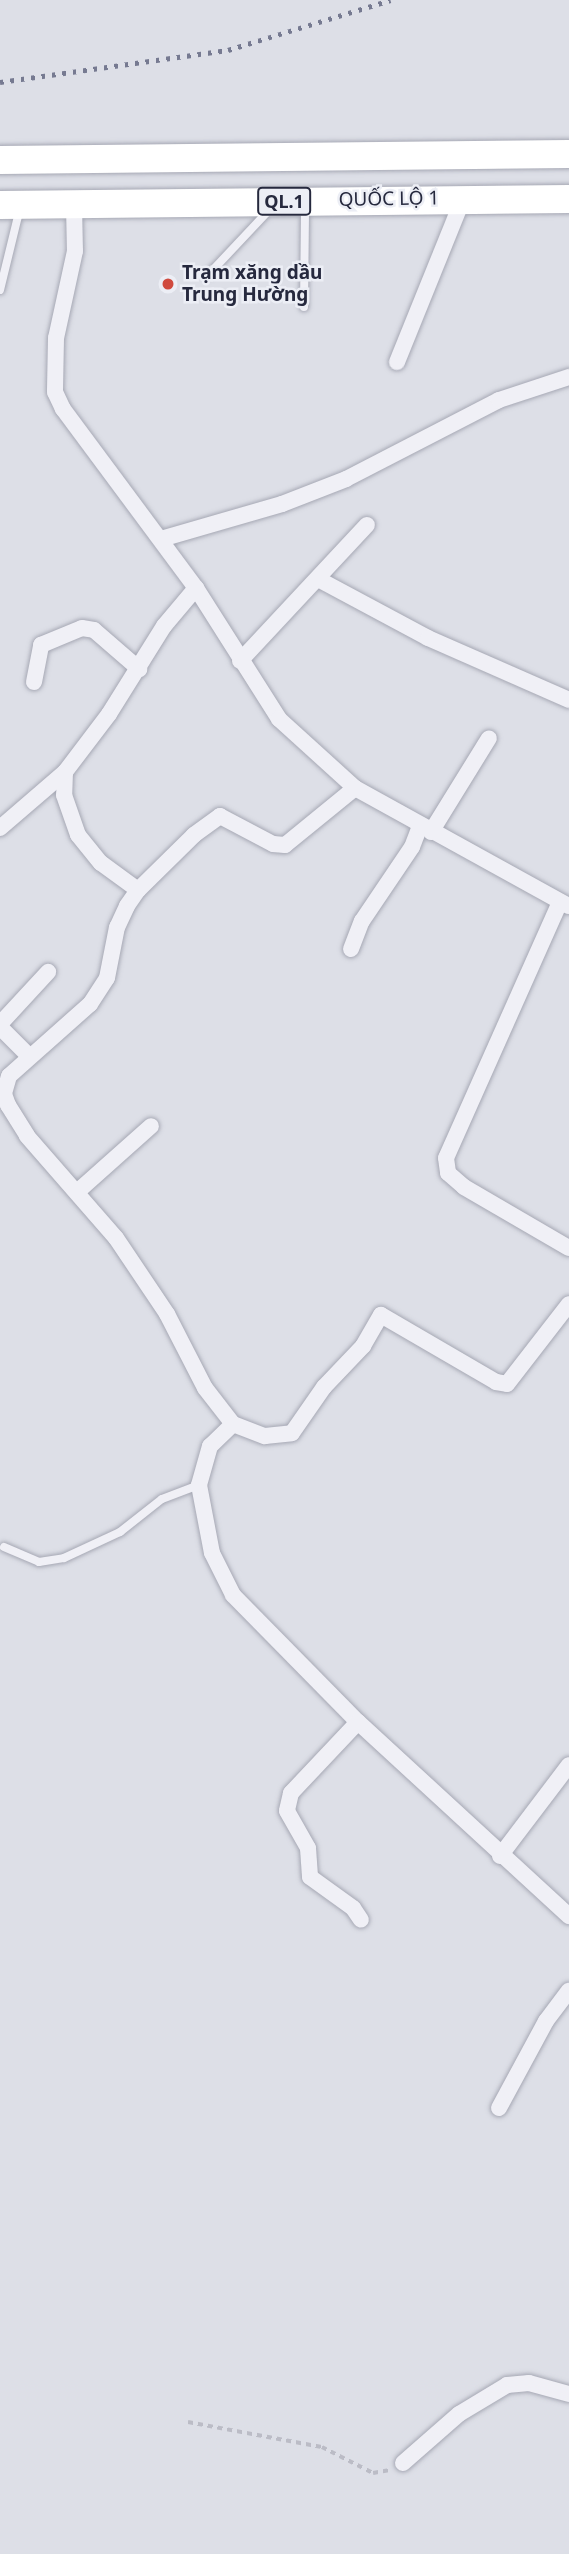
<!DOCTYPE html>
<meta charset="utf-8">
<style>
body{margin:0}
#map{position:relative;width:569px;height:2554px;overflow:hidden;background:#dddfe7;font-family:"Noto Sans",sans-serif}
div>[style]{position:absolute}
.path>*{height:3.5px;margin-top:-1.75px;transform-origin:0;background:repeating-linear-gradient(90deg,#bbbcc6 0 5px,transparent 0 10px)}
.roads{filter:drop-shadow(0 0 2px #a6a8b4) drop-shadow(0 0 2px #a6a8b4)}
.lane>*{height:8px;margin:-4px;padding:0 4px;transform-origin:4px;border-radius:4px;background:#f0f0f6}
.street>*{height:16px;margin:-8px;padding:0 8px;transform-origin:8px;border-radius:8px;background:#f0f0f6}
.highway>*{height:28px;margin:-14px;padding:0 14px;transform-origin:14px;border-radius:14px;background:#fff}
.rail>*{height:5px;margin-top:-2.5px;transform-origin:0;background:repeating-linear-gradient(90deg,#767a91 0 3.5px,transparent 0 10.5px)}
.dots>*{width:19px;height:19px;translate:-50% -50%;box-sizing:border-box;border:4px solid #eceef5;border-radius:50%}
span{translate:-50% -50%;white-space:nowrap;text-align:center;line-height:1.15;-webkit-text-stroke:5px #eceef5;paint-order:stroke}
.shield-label span{padding:2px 5px;background:#eceef5;border:2px solid;border-radius:5px;-webkit-text-stroke-width:0}
.shield-label{font-size:18px;color:#26293e;font-weight:700}
.street-label{font-size:19px;color:#26293e}
.poi-label{font-size:19px;color:#26293e;font-weight:700}
.left{translate:0 -50%;text-align:left}
</style>
<div id="map">
<div class="path">
<div style="left:188px;top:2422px;width:136px;rotate:10.6deg"></div>
<div style="left:322px;top:2447px;width:57px;rotate:27deg"></div>
<div style="left:373px;top:2473px;width:17px;rotate:-10deg"></div>
</div>
<div class="roads">
<div class="lane">
<div style="left:209px;top:274px;width:91px;rotate:-46.8deg"></div>
<div style="left:0;top:290px;width:84px;rotate:-76.3deg"></div>
<div style="left:304px;top:307px;width:100px;rotate:-89.4deg"></div>
<div style="left:4px;top:1547px;width:38px;rotate:23deg"></div>
<div style="left:39px;top:1562px;width:25px;rotate:-9deg"></div>
<div style="left:64px;top:1558px;width:62px;rotate:-24.9deg"></div>
<div style="left:120px;top:1532px;width:53px;rotate:-38.2deg"></div>
<div style="left:162px;top:1499px;width:40px;rotate:-21deg"></div>
</div>
<div class="street">
<div style="left:74px;top:205px;width:46px;rotate:88.8deg"></div>
<div style="left:75px;top:251px;width:89px;rotate:102.3deg"></div>
<div style="left:56px;top:338px;width:54px;rotate:91.1deg"></div>
<div style="left:55px;top:392px;width:19px;rotate:65deg"></div>
<div style="left:63px;top:409px;width:223px;rotate:53.4deg"></div>
<div style="left:196px;top:588px;width:155px;rotate:57.6deg"></div>
<div style="left:279px;top:719px;width:103px;rotate:42.2deg"></div>
<div style="left:355px;top:788px;width:244px;rotate:28.9deg"></div>
<div style="left:397px;top:362px;width:176px;rotate:-68deg"></div>
<div style="left:161px;top:539px;width:126px;rotate:-16.1deg"></div>
<div style="left:282px;top:504px;width:69px;rotate:-21.3deg"></div>
<div style="left:346px;top:479px;width:172px;rotate:-27.3deg"></div>
<div style="left:499px;top:400px;width:74px;rotate:-18.2deg"></div>
<div style="left:318px;top:579px;width:125px;rotate:28.2deg"></div>
<div style="left:428px;top:638px;width:154px;rotate:23.7deg"></div>
<div style="left:240px;top:661px;width:186px;rotate:-47deg"></div>
<div style="left:34px;top:682px;width:38px;rotate:-79deg"></div>
<div style="left:41px;top:645px;width:44px;rotate:-22.5deg"></div>
<div style="left:82px;top:628px;width:12px;rotate:9deg"></div>
<div style="left:94px;top:630px;width:60px;rotate:40.9deg"></div>
<div style="left:65px;top:772px;width:23px;rotate:92deg"></div>
<div style="left:64px;top:795px;width:42px;rotate:70.7deg"></div>
<div style="left:78px;top:835px;width:36px;rotate:51deg"></div>
<div style="left:101px;top:863px;width:46px;rotate:36.1deg"></div>
<div style="left:355px;top:788px;width:90px;rotate:140.8deg"></div>
<div style="left:285px;top:845px;width:12px;rotate:-175deg"></div>
<div style="left:273px;top:844px;width:60px;rotate:-152.2deg"></div>
<div style="left:220px;top:816px;width:32px;rotate:144deg"></div>
<div style="left:194px;top:835px;width:78px;rotate:135.5deg"></div>
<div style="left:138px;top:890px;width:19px;rotate:125deg"></div>
<div style="left:127px;top:906px;width:23px;rotate:115deg"></div>
<div style="left:117px;top:927px;width:52px;rotate:101.1deg"></div>
<div style="left:107px;top:978px;width:31px;rotate:123deg"></div>
<div style="left:90px;top:1004px;width:108px;rotate:138.4deg"></div>
<div style="left:9px;top:1076px;width:19px;rotate:106deg"></div>
<div style="left:4px;top:1094px;width:12px;rotate:70deg"></div>
<div style="left:8px;top:1105px;width:36px;rotate:58deg"></div>
<div style="left:27px;top:1136px;width:135px;rotate:48.9deg"></div>
<div style="left:116px;top:1238px;width:92px;rotate:56.1deg"></div>
<div style="left:167px;top:1314px;width:83px;rotate:62.8deg"></div>
<div style="left:205px;top:1388px;width:46px;rotate:52.1deg"></div>
<div style="left:233px;top:1424px;width:34px;rotate:21deg"></div>
<div style="left:265px;top:1436px;width:27px;rotate:-6deg"></div>
<div style="left:292px;top:1433px;width:56px;rotate:-55.2deg"></div>
<div style="left:324px;top:1387px;width:57px;rotate:-46.4deg"></div>
<div style="left:363px;top:1346px;width:36px;rotate:-60deg"></div>
<div style="left:381px;top:1315px;width:133px;rotate:30.2deg"></div>
<div style="left:496px;top:1382px;width:11px;rotate:10deg"></div>
<div style="left:507px;top:1384px;width:101px;rotate:-52.2deg"></div>
<div style="left:0;top:828px;width:86px;rotate:-40.7deg"></div>
<div style="left:65px;top:772px;width:73px;rotate:-52.8deg"></div>
<div style="left:109px;top:714px;width:104px;rotate:-58deg"></div>
<div style="left:164px;top:626px;width:50px;rotate:-49.9deg"></div>
<div style="left:431px;top:832px;width:110px;rotate:-58.3deg"></div>
<div style="left:560px;top:902px;width:280px;rotate:114deg"></div>
<div style="left:446px;top:1158px;width:15px;rotate:82deg"></div>
<div style="left:448px;top:1173px;width:21px;rotate:41deg"></div>
<div style="left:464px;top:1187px;width:121px;rotate:30.2deg"></div>
<div style="left:351px;top:949px;width:30px;rotate:-69deg"></div>
<div style="left:362px;top:921px;width:89px;rotate:-56deg"></div>
<div style="left:412px;top:847px;width:22px;rotate:-69deg"></div>
<div style="left:0;top:1024px;width:71px;rotate:-47.3deg"></div>
<div style="left:0;top:1027px;width:41px;rotate:45deg"></div>
<div style="left:77px;top:1192px;width:99px;rotate:-41.7deg"></div>
<div style="left:233px;top:1424px;width:32px;rotate:136deg"></div>
<div style="left:210px;top:1446px;width:41px;rotate:105.8deg"></div>
<div style="left:199px;top:1485px;width:69px;rotate:79.2deg"></div>
<div style="left:212px;top:1553px;width:47px;rotate:63.4deg"></div>
<div style="left:233px;top:1595px;width:178px;rotate:45.5deg"></div>
<div style="left:358px;top:1722px;width:287px;rotate:42.6deg"></div>
<div style="left:358px;top:1722px;width:98px;rotate:133.3deg"></div>
<div style="left:291px;top:1793px;width:18px;rotate:103deg"></div>
<div style="left:287px;top:1811px;width:43px;rotate:60.4deg"></div>
<div style="left:308px;top:1848px;width:29px;rotate:86deg"></div>
<div style="left:310px;top:1877px;width:53px;rotate:35.8deg"></div>
<div style="left:353px;top:1908px;width:14px;rotate:56deg"></div>
<div style="left:500px;top:1856px;width:114px;rotate:-52.8deg"></div>
<div style="left:499px;top:2108px;width:99px;rotate:-61.6deg"></div>
<div style="left:546px;top:2021px;width:38px;rotate:-53deg"></div>
<div style="left:403px;top:2463px;width:74px;rotate:-41.2deg"></div>
<div style="left:459px;top:2414px;width:56px;rotate:-31.1deg"></div>
<div style="left:507px;top:2385px;width:22px;rotate:-5deg"></div>
<div style="left:529px;top:2383px;width:41px;rotate:15.4deg"></div>
</div>
<div class="highway">
<div style="left:0;top:160px;width:569px;rotate:-0.6deg"></div>
<div style="left:0;top:205px;width:569px;rotate:-0.6deg"></div>
</div>
</div>
<div class="rail">
<div style="left:0;top:82px;width:230px;rotate:-8deg"></div>
<div style="left:228px;top:50px;width:170px;rotate:-17.1deg"></div>
</div>
<div class="dots">
<div style="left:168px;top:284px;background:#d04a3e"></div>
</div>
<div class="shield-label">
<span style="left:284px;top:201px">QL.1</span>
</div>
<div class="street-label">
<span style="left:389px;top:199px;rotate:-1deg">QUỐC LỘ 1</span>
</div>
<div class="poi-label">
<span class="left" style="left:182px;top:284px">Trạm xăng dầu<br>Trung Hường</span>
</div>
</div>
